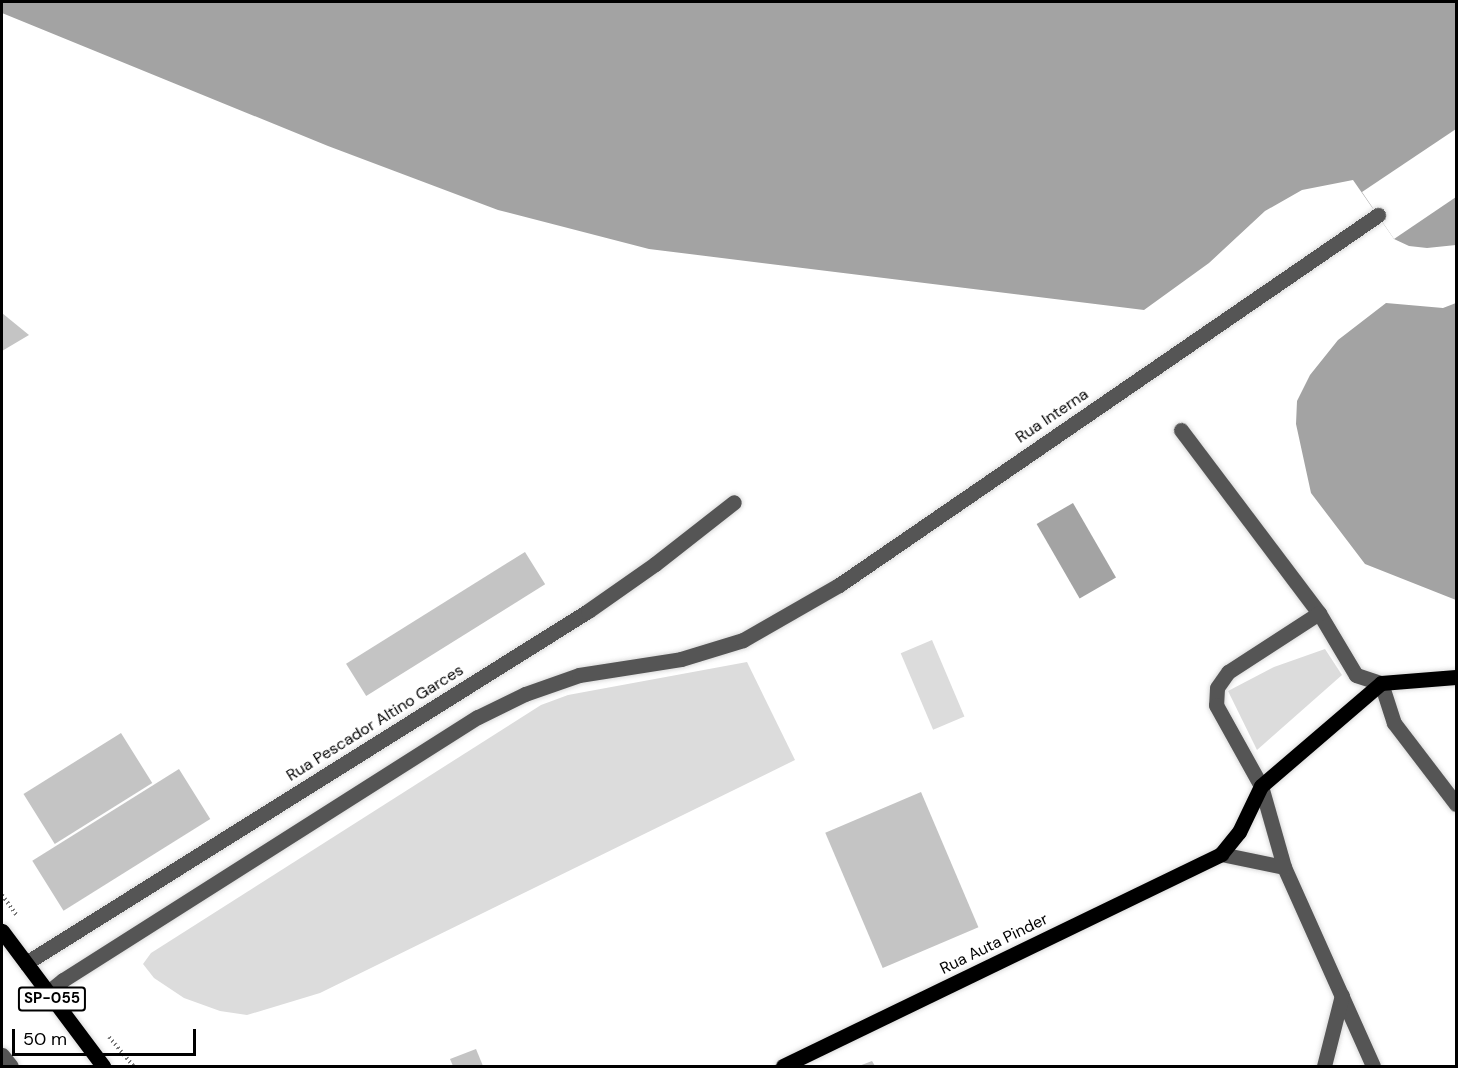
<!DOCTYPE html>
<style>
body{margin:0}
#map{position:relative;width:1458px;height:1068px;overflow:hidden;background:#fff;font-family:"DM Sans",sans-serif}
div>[style]{position:absolute}
.green>*{inset:0;background:#dcdcdc;transform-origin:0 0}
.water>*{inset:0;background:#a3a3a3;transform-origin:0 0}
.pier>*{inset:0;background:#fff}
.building>*{inset:0;background:#c4c4c4;transform-origin:0 0}
.path>*{height:4px;margin-top:-2px;transform-origin:0;background:repeating-linear-gradient(90deg,#777 0 1.5px,transparent 0 4.5px)}
.roads{filter:drop-shadow(0 0 2px #dbdbdb) drop-shadow(0 0 2px #dbdbdb)}
.minor>*{height:15px;margin:-7.5px;padding:0 7.5px;transform-origin:7.5px;border-radius:7.5px;background:#555}
.major>*{height:15px;margin:-7.5px;padding:0 7.5px;transform-origin:7.5px;border-radius:7.5px;background:#000}
span{translate:-50% -50%;white-space:nowrap;text-align:center;line-height:1.15;-webkit-text-stroke:4.5px #fff;paint-order:stroke}
.shield-label span{padding:2px 4px;background:#fff;border:2px solid;border-radius:4px;-webkit-text-stroke-width:0}
.shield-label{font-size:15px;color:#000;font-weight:700}
.street-label{font-size:16px;color:#000}
.frame{position:absolute;inset:0;border:3px solid #000;pointer-events:none}
.scale{position:absolute;left:12px;top:1029px;width:184px;height:27px;box-sizing:border-box;border:3px solid #000;border-top:0;padding-left:8px;font-size:18px;line-height:21px;white-space:nowrap;color:#000;-webkit-text-stroke:4px #fff;paint-order:stroke}
</style>
<div id="map">
<div class="green">
<div style="left:932px;top:640px;width:83px;height:34px;rotate:67deg"></div>
<div style="clip-path:polygon(1325px 649px,1342px 675px,1257px 750px,1228px 691px,1274px 667px)"></div>
<div style="clip-path:polygon(747px 662px,795px 760px,320px 993px,247px 1015px,220px 1011px,184px 998px,154px 978px,143px 964px,151px 953px,541px 705px,568px 695px)"></div>
</div>
<div class="water">
<div style="clip-path:polygon(2px 2px,1456px 2px,1456px 245px,1427px 248px,1409px 246px,1394px 239px,1353px 180px,1302px 190px,1265px 211px,1209px 263px,1144px 310px,649px 249px,498px 210px,328px 146px,2px 13px)"></div>
<div style="clip-path:polygon(1386px 303px,1443px 308px,1456px 303px,1456px 600px,1365px 564px,1311px 493px,1296px 424px,1297px 401px,1310px 375px,1338px 340px)"></div>
<div style="left:1073px;top:503px;width:86px;height:42px;rotate:60deg"></div>
</div>
<div class="pier">
<div style="clip-path:polygon(1456px 129px,1456px 197px,1394px 239px,1362px 192px)"></div>
</div>
<div class="building">
<div style="clip-path:polygon(2px 313px,29px 335px,2px 351px)"></div>
<div style="left:525px;top:552px;width:38px;height:211px;rotate:58deg"></div>
<div style="left:121px;top:733px;width:59px;height:115px;rotate:58deg"></div>
<div style="left:179px;top:769px;width:59px;height:173px;rotate:58deg"></div>
<div style="left:921px;top:792px;width:147px;height:104px;rotate:67deg"></div>
<div style="clip-path:polygon(476px 1049px,483px 1066px,453px 1066px,450px 1059px)"></div>
<div style="clip-path:polygon(872px 1061px,875px 1066px,859px 1066px)"></div>
</div>
<div class="path">
<div style="left:2px;top:895px;width:26px;rotate:54deg"></div>
<div style="left:109px;top:1037px;width:38px;rotate:50deg"></div>
</div>
<div class="roads">
<div class="minor">
<div style="left:1181px;top:430px;width:229px;rotate:53deg"></div>
<div style="left:1319px;top:613px;width:72px;rotate:59.2deg"></div>
<div style="left:1356px;top:675px;width:26px;rotate:18deg"></div>
<div style="left:1381px;top:683px;width:42px;rotate:72deg"></div>
<div style="left:1394px;top:723px;width:102px;rotate:52.6deg"></div>
<div style="left:1319px;top:613px;width:108px;rotate:147deg"></div>
<div style="left:1228px;top:672px;width:19px;rotate:125deg"></div>
<div style="left:1217px;top:688px;width:17px;rotate:93deg"></div>
<div style="left:1216px;top:705px;width:93px;rotate:60.9deg"></div>
<div style="left:1261px;top:786px;width:84px;rotate:74.1deg"></div>
<div style="left:1284px;top:867px;width:218px;rotate:65.9deg"></div>
<div style="left:1221px;top:854px;width:64px;rotate:11.7deg"></div>
<div style="left:26px;top:963px;width:663px;rotate:-32.06deg"></div>
<div style="left:588px;top:611px;width:82px;rotate:-35deg"></div>
<div style="left:655px;top:564px;width:100px;rotate:-38.1deg"></div>
<div style="left:48px;top:992px;width:19px;rotate:-39deg"></div>
<div style="left:63px;top:980px;width:491px;rotate:-32.4deg"></div>
<div style="left:478px;top:717px;width:52px;rotate:-26.1deg"></div>
<div style="left:525px;top:694px;width:57px;rotate:-19.4deg"></div>
<div style="left:579px;top:675px;width:103px;rotate:-8.9deg"></div>
<div style="left:681px;top:659px;width:65px;rotate:-17deg"></div>
<div style="left:743px;top:640px;width:111px;rotate:-29.8deg"></div>
<div style="left:839px;top:585px;width:654px;rotate:-34.47deg"></div>
<div style="left:2px;top:1055px;width:14px;rotate:51deg"></div>
<div style="left:1324px;top:1066px;width:73px;rotate:-75.8deg"></div>
</div>
<div class="major">
<div style="left:2px;top:931px;width:169px;rotate:53.2deg"></div>
<div style="left:783px;top:1066px;width:487px;rotate:-25.8deg"></div>
<div style="left:1221px;top:854px;width:28px;rotate:-51deg"></div>
<div style="left:1239px;top:832px;width:51px;rotate:-64.4deg"></div>
<div style="left:1261px;top:786px;width:158px;rotate:-40.6deg"></div>
<div style="left:1381px;top:683px;width:75px;rotate:-4.6deg"></div>
</div>
</div>
<div class="shield-label">
<span style="left:52px;top:999px">SP-055</span>
</div>
<div class="street-label">
<span style="left:1052px;top:416px;rotate:-34deg">Rua Interna</span>
<span style="left:375px;top:723px;rotate:-32deg">Rua Pescador Altino Garces</span>
<span style="left:994px;top:944px;rotate:-26deg">Rua Auta Pinder</span>
</div>
<div class="frame"></div>
<div class="scale">50 m</div>
</div>
